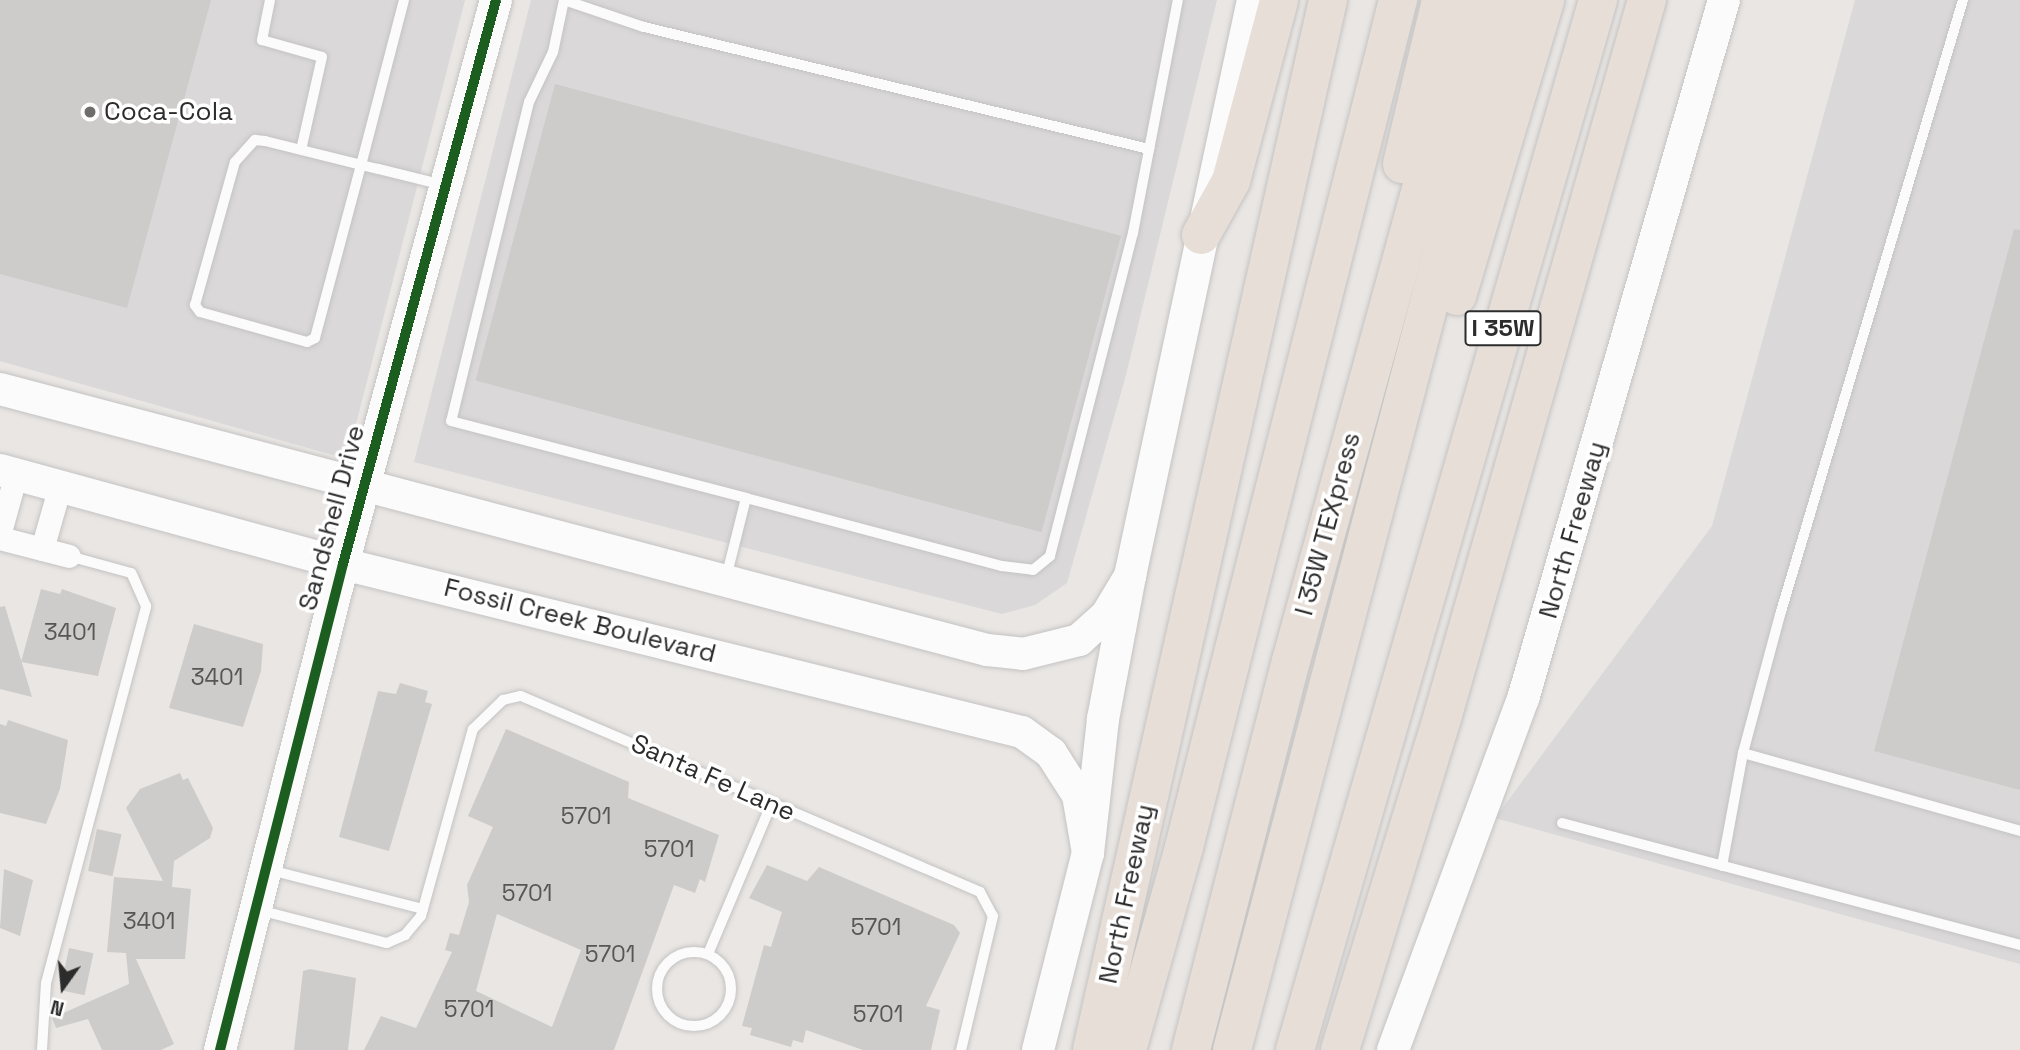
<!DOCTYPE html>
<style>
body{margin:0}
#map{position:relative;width:2020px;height:1050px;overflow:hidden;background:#e9e6e3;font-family:"Space Grotesk",sans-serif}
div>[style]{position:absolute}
.industrial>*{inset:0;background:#dad8d9}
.building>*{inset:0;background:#ceccca;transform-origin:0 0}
.roads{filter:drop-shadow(0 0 2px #c4c3c3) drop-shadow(0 0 2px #c4c3c3)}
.lane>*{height:10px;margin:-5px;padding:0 5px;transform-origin:5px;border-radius:5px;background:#fcfbfb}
.lane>.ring{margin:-5px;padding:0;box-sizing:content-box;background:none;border:10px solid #fcfbfb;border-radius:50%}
.street>*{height:23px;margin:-11.5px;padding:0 11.5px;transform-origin:11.5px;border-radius:11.5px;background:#fcfbfb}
.secondary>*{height:32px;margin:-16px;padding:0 16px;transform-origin:16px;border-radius:16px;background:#fcfbfb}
.highway>*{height:38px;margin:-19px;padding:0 19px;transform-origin:19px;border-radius:19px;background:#e6ded7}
.cycleway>*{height:10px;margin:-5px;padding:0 5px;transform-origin:5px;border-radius:5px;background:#1b5e20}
.dots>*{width:19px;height:19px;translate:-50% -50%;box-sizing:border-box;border:4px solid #fff;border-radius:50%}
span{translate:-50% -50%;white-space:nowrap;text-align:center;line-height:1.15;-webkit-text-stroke:7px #fff;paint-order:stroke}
.number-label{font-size:23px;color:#565655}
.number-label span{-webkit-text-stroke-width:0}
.shield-label span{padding:2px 5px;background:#fff;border:2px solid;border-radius:5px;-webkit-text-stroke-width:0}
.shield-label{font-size:24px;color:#2c2c2c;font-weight:700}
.poi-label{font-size:26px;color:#2c2c2c}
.left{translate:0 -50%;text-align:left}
.street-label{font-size:26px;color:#2c2c2c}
.north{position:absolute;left:28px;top:952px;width:70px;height:70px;-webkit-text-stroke:5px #fff;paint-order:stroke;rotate:195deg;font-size:19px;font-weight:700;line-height:28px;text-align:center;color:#2c2c2c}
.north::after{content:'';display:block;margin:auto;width:24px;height:32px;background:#2c2c2c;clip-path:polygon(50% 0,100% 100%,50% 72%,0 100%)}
</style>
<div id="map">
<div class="industrial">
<div style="clip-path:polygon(0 0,465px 0,347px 459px,0 361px)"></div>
<div style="clip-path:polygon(531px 0,1217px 0,1126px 375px,1067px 583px,1035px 605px,1002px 614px,414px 462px)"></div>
<div style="clip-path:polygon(1855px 0,2020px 0,2020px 964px,1495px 818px,1712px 526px)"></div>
</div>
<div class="building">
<div style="clip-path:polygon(0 0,211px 0,127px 308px,0 274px)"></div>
<div style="left:555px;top:84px;width:586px;height:307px;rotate:15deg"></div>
<div style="clip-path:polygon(2014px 229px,2020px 230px,2020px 790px,1874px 751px)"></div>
<div style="clip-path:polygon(41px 589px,60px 594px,62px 589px,116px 608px,98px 676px,21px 662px)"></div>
<div style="clip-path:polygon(5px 606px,32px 697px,0 689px,0 607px)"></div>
<div style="clip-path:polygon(194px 624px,263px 644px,261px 671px,243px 727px,169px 708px)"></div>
<div style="clip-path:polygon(400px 683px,428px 691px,425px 702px,432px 704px,389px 851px,339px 837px,378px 691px,396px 694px)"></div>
<div style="clip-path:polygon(8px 720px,68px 740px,60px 789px,46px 824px,0 813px,0 724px,6px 726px)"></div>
<div style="clip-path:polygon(evenodd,506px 729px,629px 782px,628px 798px,719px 835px,705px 882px,700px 879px,695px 893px,674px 885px,614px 1050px,364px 1050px,381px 1016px,416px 1028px,452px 952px,445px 950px,450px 933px,459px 935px,469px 902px,467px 885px,493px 827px,468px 816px,506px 729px,497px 914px,581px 950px,552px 1027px,476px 991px,497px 914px)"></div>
<div style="clip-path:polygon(180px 773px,183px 780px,188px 778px,213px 828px,210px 838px,174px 861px,172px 887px,191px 889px,185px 959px,136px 959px,174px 1044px,161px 1050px,102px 1050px,88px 1019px,56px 1028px,52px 1018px,129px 984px,126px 953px,107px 952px,114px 877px,163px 881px,126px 808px,140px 789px)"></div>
<div style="left:97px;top:829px;width:25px;height:43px;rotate:12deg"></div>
<div style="clip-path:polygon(767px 865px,807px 881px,819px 867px,954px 925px,960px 933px,926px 1006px,940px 1010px,931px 1050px,863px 1050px,806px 1030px,803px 1043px,793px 1040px,791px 1047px,750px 1035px,752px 1028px,742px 1026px,764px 945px,771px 947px,782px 912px,749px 898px)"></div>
<div style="clip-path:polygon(4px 869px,33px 880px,20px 936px,0 928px)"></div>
<div style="left:69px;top:948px;width:25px;height:43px;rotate:12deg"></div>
<div style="clip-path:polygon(310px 969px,356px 978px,348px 1050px,294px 1050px,303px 971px)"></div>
</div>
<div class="roads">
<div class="lane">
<div style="left:270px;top:0;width:41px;rotate:101.3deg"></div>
<div style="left:262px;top:40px;width:62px;rotate:15.8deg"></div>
<div style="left:322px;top:57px;width:95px;rotate:102.7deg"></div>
<div style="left:404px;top:0;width:171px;rotate:104.6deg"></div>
<div style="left:361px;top:165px;width:179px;rotate:104.9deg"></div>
<div style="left:315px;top:338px;width:9px;rotate:153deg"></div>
<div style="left:307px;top:342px;width:111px;rotate:-164.3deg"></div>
<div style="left:200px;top:312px;width:9px;rotate:-126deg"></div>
<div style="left:195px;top:305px;width:148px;rotate:-74.4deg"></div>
<div style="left:235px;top:162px;width:30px;rotate:-48deg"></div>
<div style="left:255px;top:140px;width:10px;rotate:6deg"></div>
<div style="left:265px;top:141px;width:99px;rotate:14deg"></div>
<div style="left:361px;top:165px;width:18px;rotate:13deg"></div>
<div style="left:379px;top:169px;width:66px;rotate:14deg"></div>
<div style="left:564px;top:0;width:53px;rotate:101.9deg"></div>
<div style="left:553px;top:52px;width:55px;rotate:115.6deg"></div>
<div style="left:529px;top:102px;width:328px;rotate:103.7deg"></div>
<div style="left:451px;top:421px;width:305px;rotate:14.6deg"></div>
<div style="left:567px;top:1px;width:81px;rotate:18.7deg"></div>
<div style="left:644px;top:27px;width:520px;rotate:13.58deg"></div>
<div style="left:726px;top:578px;width:82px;rotate:-76deg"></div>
<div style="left:746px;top:498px;width:265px;rotate:14.9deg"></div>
<div style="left:1002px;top:566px;width:31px;rotate:7deg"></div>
<div style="left:1033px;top:570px;width:22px;rotate:-39deg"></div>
<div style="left:1050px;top:556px;width:333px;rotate:-75.6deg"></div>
<div style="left:1133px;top:233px;width:237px;rotate:-79.1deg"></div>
<div style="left:1743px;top:753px;width:288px;rotate:15.7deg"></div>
<div style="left:1562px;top:823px;width:474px;rotate:14.9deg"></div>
<div style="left:1722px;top:866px;width:115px;rotate:-79.5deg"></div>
<div style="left:1743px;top:753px;width:143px;rotate:-75deg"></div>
<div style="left:1780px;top:615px;width:642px;rotate:-73.43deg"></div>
<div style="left:270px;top:870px;width:158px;rotate:14.3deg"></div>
<div style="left:259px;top:910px;width:132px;rotate:14.5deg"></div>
<div style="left:387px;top:943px;width:20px;rotate:-24deg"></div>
<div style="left:405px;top:935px;width:25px;rotate:-50deg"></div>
<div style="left:421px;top:916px;width:194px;rotate:-74.5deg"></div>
<div style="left:473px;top:729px;width:42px;rotate:-44deg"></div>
<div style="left:503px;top:700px;width:18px;rotate:-13deg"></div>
<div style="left:521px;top:696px;width:499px;rotate:23.1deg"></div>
<div style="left:980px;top:892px;width:27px;rotate:62deg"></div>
<div style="left:993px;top:916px;width:138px;rotate:103.4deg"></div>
<div class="ring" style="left:657px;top:952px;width:64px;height:64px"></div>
<div style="left:708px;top:954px;width:162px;rotate:-67.1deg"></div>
<div style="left:42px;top:1050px;width:67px;rotate:-86.6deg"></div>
<div style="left:46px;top:983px;width:390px;rotate:-75.1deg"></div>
<div style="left:146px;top:606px;width:36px;rotate:-114deg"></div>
<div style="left:131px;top:573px;width:64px;rotate:-164.7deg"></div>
</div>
<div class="street">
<div style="left:0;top:532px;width:60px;rotate:-74.6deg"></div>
<div style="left:0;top:538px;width:71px;rotate:14.6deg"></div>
<div style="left:42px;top:549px;width:66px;rotate:-74.1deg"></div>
</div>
<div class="secondary">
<div style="left:0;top:389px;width:1021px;rotate:14.81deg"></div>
<div style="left:987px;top:650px;width:36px;rotate:6deg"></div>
<div style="left:1023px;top:654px;width:58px;rotate:-14deg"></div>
<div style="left:1079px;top:640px;width:36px;rotate:-42deg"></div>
<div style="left:1106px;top:616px;width:47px;rotate:-59deg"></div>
<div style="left:0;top:470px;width:356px;rotate:15.3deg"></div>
<div style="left:343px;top:564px;width:699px;rotate:13.9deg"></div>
<div style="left:1022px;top:732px;width:36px;rotate:36deg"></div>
<div style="left:1051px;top:753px;width:50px;rotate:57.3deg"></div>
<div style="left:1078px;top:795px;width:59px;rotate:80.2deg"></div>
<div style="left:220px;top:1050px;width:501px;rotate:-75.8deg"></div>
<div style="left:343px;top:564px;width:584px;rotate:-74.82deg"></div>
<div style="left:1038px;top:1050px;width:203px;rotate:-75.8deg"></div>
<div style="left:1088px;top:853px;width:135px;rotate:-83.6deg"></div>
<div style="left:1103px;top:719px;width:146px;rotate:-79.3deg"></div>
<div style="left:1130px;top:576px;width:589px;rotate:-77.95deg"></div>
<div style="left:1393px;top:1050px;width:374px;rotate:-69.7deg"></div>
<div style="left:1523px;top:699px;width:727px;rotate:-73.96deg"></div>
</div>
<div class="highway">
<div style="left:1402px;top:164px;width:169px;rotate:-76.6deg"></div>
<div style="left:1201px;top:235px;width:62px;rotate:-60.9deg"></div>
<div style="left:1231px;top:181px;width:187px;rotate:-75.1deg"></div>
<div style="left:1457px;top:296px;width:309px;rotate:-73.4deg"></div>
<div style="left:1092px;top:1050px;width:1076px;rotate:-77.33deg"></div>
<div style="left:1127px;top:1050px;width:211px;rotate:-74.3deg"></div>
<div style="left:1184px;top:847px;width:874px;rotate:-75.82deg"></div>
<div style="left:1191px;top:1050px;width:402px;rotate:-75.6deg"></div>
<div style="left:1291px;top:661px;width:686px;rotate:-74.61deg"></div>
<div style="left:1232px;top:1050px;width:1086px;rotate:-75.22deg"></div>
<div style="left:1295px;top:1050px;width:1093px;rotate:-73.9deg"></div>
<div style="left:1340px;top:1050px;width:350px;rotate:-72.9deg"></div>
<div style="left:1443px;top:715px;width:744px;rotate:-74.08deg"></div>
</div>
</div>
<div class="cycleway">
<div style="left:220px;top:1050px;width:501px;rotate:-75.8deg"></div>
<div style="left:343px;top:564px;width:584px;rotate:-74.82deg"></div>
</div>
<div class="dots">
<div style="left:90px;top:112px;background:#6e6d6c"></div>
</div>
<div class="number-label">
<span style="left:70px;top:632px">3401</span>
<span style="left:217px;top:677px">3401</span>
<span style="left:586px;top:816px">5701</span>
<span style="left:669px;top:849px">5701</span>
<span style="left:527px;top:893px">5701</span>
<span style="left:149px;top:921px">3401</span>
<span style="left:876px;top:927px">5701</span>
<span style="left:610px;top:954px">5701</span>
<span style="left:469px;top:1009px">5701</span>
<span style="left:878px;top:1014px">5701</span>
</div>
<div class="shield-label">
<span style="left:1503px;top:328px">I 35W</span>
</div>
<div class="poi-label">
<span class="left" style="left:104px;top:112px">Coca-Cola</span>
</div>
<div class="street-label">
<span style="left:332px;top:518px;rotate:-75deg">Sandshell Drive</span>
<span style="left:1328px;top:524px;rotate:-75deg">I 35W TEXpress</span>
<span style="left:1573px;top:530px;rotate:-74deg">North Freeway</span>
<span style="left:580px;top:621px;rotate:14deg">Fossil Creek Boulevard</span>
<span style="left:713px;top:778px;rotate:24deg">Santa Fe Lane</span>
<span style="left:1127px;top:894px;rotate:-78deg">North Freeway</span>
</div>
<div class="north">N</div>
</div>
